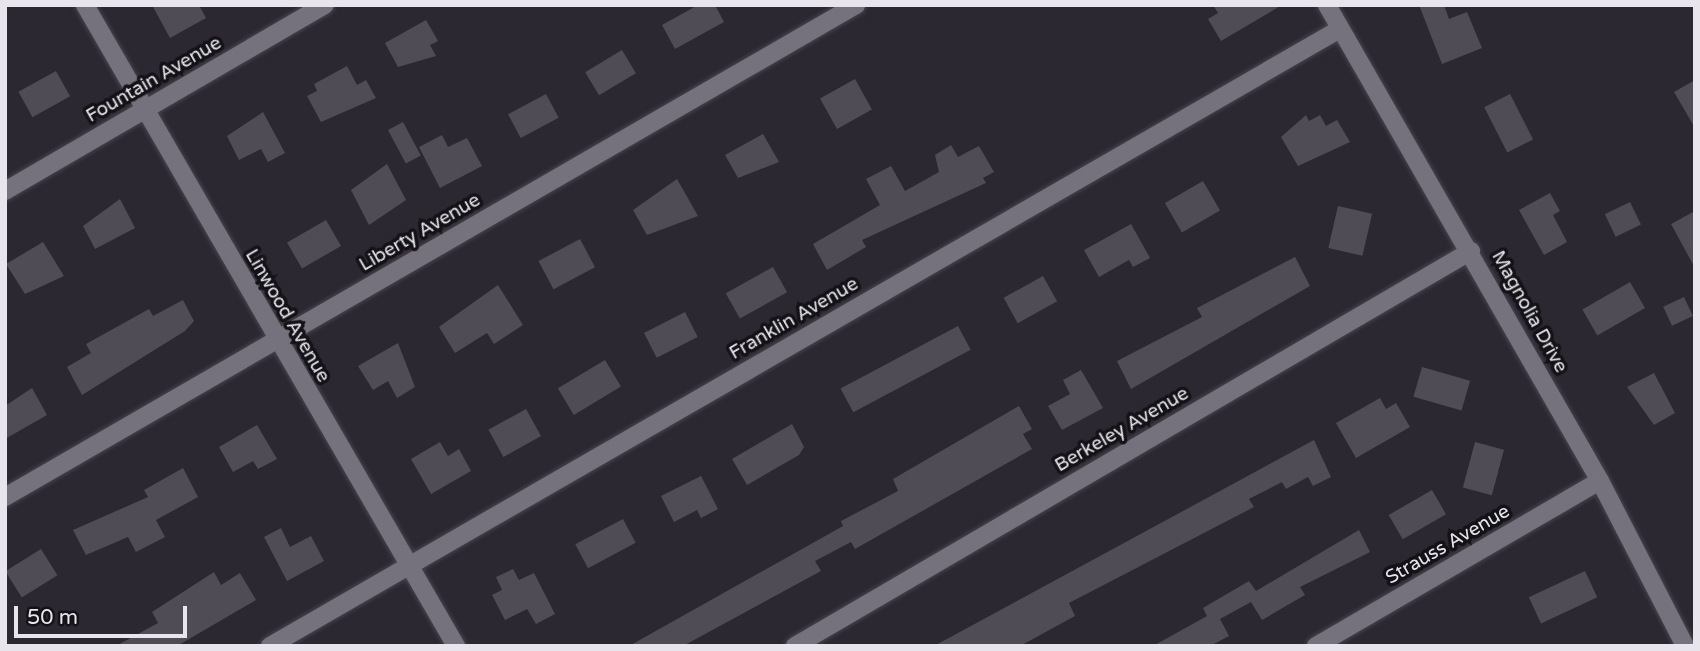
<!DOCTYPE html>
<style>
body{margin:0}
#map{position:relative;width:1700px;height:651px;overflow:hidden;background:#2b2832;font-family:"Varela Round",sans-serif}
div>[style]{position:absolute}
.building>*{inset:0;background:#4f4c56;transform-origin:0 0}
.roads{filter:drop-shadow(0 0 2px #47444c) drop-shadow(0 0 2px #47444c)}
.minor>*{height:18px;margin:-9px;padding:0 9px;transform-origin:9px;border-radius:9px;background:#75727d}
.tertiary>*{height:18px;margin:-9px;padding:0 9px;transform-origin:9px;border-radius:9px;background:#75727d}
span{translate:-50% -50%;white-space:nowrap;text-align:center;line-height:1.15;-webkit-text-stroke:7px #131216;paint-order:stroke}
.street-label{font-size:19px;color:#e8e6ec}
.frame{position:absolute;inset:0;border:7px solid #e8e6ec;pointer-events:none}
.scale{position:absolute;left:14px;top:606px;width:173px;height:32px;box-sizing:border-box;border:4px solid #e8e6ec;border-top:0;padding-left:9px;font-size:21px;line-height:24px;white-space:nowrap;color:#e8e6ec;-webkit-text-stroke:5px #131216;paint-order:stroke}
</style>
<div id="map">
<div class="building">
<div style="clip-path:polygon(152px 5px,199px 5px,206px 18px,170px 38px)"></div>
<div style="clip-path:polygon(698px 5px,715px 5px,724px 22px,675px 49px,662px 25px)"></div>
<div style="clip-path:polygon(1213px 5px,1282px 5px,1221px 41px,1208px 19px,1218px 13px)"></div>
<div style="clip-path:polygon(1419px 5px,1444px 5px,1449px 19px,1467px 12px,1482px 48px,1442px 64px)"></div>
<div style="clip-path:polygon(426px 20px,438px 41px,430px 45px,436px 56px,398px 67px,385px 43px)"></div>
<div style="left:622px;top:50px;width:27px;height:43px;rotate:59deg"></div>
<div style="clip-path:polygon(347px 66px,357px 85px,366px 80px,376px 98px,321px 122px,307px 96px,317px 91px,314px 84px)"></div>
<div style="left:56px;top:71px;width:29px;height:43px;rotate:61deg"></div>
<div style="left:855px;top:79px;width:35px;height:40px;rotate:61deg"></div>
<div style="clip-path:polygon(1695px 80px,1695px 128px,1674px 92px)"></div>
<div style="left:546px;top:94px;width:27px;height:43px;rotate:62deg"></div>
<div style="left:1510px;top:94px;width:51px;height:29px;rotate:63deg"></div>
<div style="clip-path:polygon(263px 112px,285px 153px,268px 162px,261px 149px,239px 160px,227px 136px)"></div>
<div style="clip-path:polygon(1306px 115px,1309px 121px,1320px 115px,1326px 126px,1337px 120px,1350px 142px,1298px 166px,1281px 137px)"></div>
<div style="left:403px;top:122px;width:38px;height:17px;rotate:62deg"></div>
<div style="clip-path:polygon(763px 134px,779px 162px,738px 178px,725px 155px)"></div>
<div style="clip-path:polygon(442px 135px,448px 147px,467px 138px,482px 166px,440px 188px,419px 147px)"></div>
<div style="clip-path:polygon(951px 145px,958px 157px,979px 146px,994px 172px,983px 178px,986px 183px,862px 240px,866px 247px,827px 270px,813px 244px,880px 205px,866px 179px,891px 166px,905px 191px,939px 172px,935px 155px)"></div>
<div style="clip-path:polygon(387px 164px,406px 200px,369px 225px,351px 190px)"></div>
<div style="clip-path:polygon(677px 179px,698px 216px,647px 235px,633px 210px)"></div>
<div style="left:1203px;top:181px;width:34px;height:44px;rotate:60deg"></div>
<div style="clip-path:polygon(1550px 193px,1560px 211px,1553px 215px,1567px 242px,1544px 255px,1519px 210px)"></div>
<div style="clip-path:polygon(120px 199px,135px 228px,95px 249px,83px 226px)"></div>
<div style="left:1630px;top:202px;width:25px;height:28px;rotate:64deg"></div>
<div style="left:1338px;top:206px;width:35px;height:43px;rotate:13deg"></div>
<div style="clip-path:polygon(1695px 211px,1695px 268px,1671px 224px)"></div>
<div style="left:326px;top:220px;width:30px;height:45px;rotate:60deg"></div>
<div style="clip-path:polygon(1131px 224px,1150px 258px,1133px 267px,1129px 260px,1099px 277px,1084px 250px)"></div>
<div style="left:580px;top:239px;width:32px;height:47px;rotate:62deg"></div>
<div style="clip-path:polygon(43px 242px,64px 276px,25px 294px,6px 264px)"></div>
<div style="clip-path:polygon(1295px 257px,1310px 286px,1131px 389px,1117px 361px,1202px 317px,1197px 308px)"></div>
<div style="left:773px;top:267px;width:29px;height:54px;rotate:61deg"></div>
<div style="left:1043px;top:276px;width:29px;height:45px;rotate:61deg"></div>
<div style="left:1630px;top:282px;width:30px;height:55px;rotate:60deg"></div>
<div style="clip-path:polygon(498px 285px,523px 325px,494px 344px,487px 333px,455px 353px,439px 327px)"></div>
<div style="left:1684px;top:297px;width:21px;height:23px;rotate:65deg"></div>
<div style="clip-path:polygon(183px 300px,194px 321px,185px 331px,82px 395px,67px 367px,91px 353px,86px 344px,149px 309px,153px 316px)"></div>
<div style="left:685px;top:312px;width:28px;height:46px;rotate:63deg"></div>
<div style="left:958px;top:326px;width:27px;height:133px;rotate:62deg"></div>
<div style="clip-path:polygon(398px 343px,415px 387px,397px 398px,388px 381px,373px 390px,358px 366px)"></div>
<div style="left:605px;top:360px;width:31px;height:55px;rotate:59deg"></div>
<div style="left:1422px;top:367px;width:50px;height:31px;rotate:16deg"></div>
<div style="clip-path:polygon(1081px 370px,1103px 408px,1062px 430px,1048px 406px,1070px 394px,1063px 380px)"></div>
<div style="clip-path:polygon(1654px 373px,1675px 413px,1654px 425px,1627px 387px)"></div>
<div style="clip-path:polygon(32px 388px,47px 415px,5px 439px,5px 406px)"></div>
<div style="clip-path:polygon(1380px 398px,1386px 409px,1396px 403px,1410px 427px,1356px 458px,1336px 423px)"></div>
<div style="clip-path:polygon(1019px 406px,1032px 429px,1023px 434px,1032px 449px,855px 549px,851px 542px,815px 561px,821px 571px,683px 646px,629px 646px,843px 526px,841px 521px,898px 491px,893px 479px)"></div>
<div style="left:526px;top:409px;width:31px;height:43px;rotate:61deg"></div>
<div style="clip-path:polygon(792px 424px,804px 447px,799px 455px,747px 485px,732px 459px)"></div>
<div style="clip-path:polygon(257px 425px,277px 459px,258px 469px,253px 461px,233px 472px,219px 447px)"></div>
<div style="clip-path:polygon(1314px 440px,1331px 477px,1313px 486px,1308px 477px,1286px 489px,1282px 482px,1249px 499px,1254px 507px,1069px 603px,1075px 616px,1020px 646px,934px 646px)"></div>
<div style="clip-path:polygon(440px 442px,448px 456px,459px 449px,471px 471px,431px 494px,411px 459px)"></div>
<div style="left:1475px;top:442px;width:30px;height:47px;rotate:15deg"></div>
<div style="clip-path:polygon(183px 468px,198px 497px,156px 520px,165px 537px,136px 552px,128px 537px,86px 555px,73px 530px,148px 497px,144px 490px)"></div>
<div style="clip-path:polygon(701px 476px,718px 509px,701px 518px,697px 510px,674px 522px,661px 496px)"></div>
<div style="left:1432px;top:490px;width:28px;height:50px;rotate:60deg"></div>
<div style="left:623px;top:519px;width:27px;height:54px;rotate:62deg"></div>
<div style="clip-path:polygon(281px 528px,290px 547px,311px 536px,324px 561px,287px 581px,264px 537px)"></div>
<div style="clip-path:polygon(1359px 530px,1370px 552px,1300px 587px,1305px 595px,1262px 620px,1251px 602px,1220px 619px,1229px 636px,1210px 646px,1153px 646px,1207px 616px,1203px 608px,1249px 581px,1256px 591px)"></div>
<div style="left:41px;top:549px;width:31px;height:42px;rotate:58deg"></div>
<div style="clip-path:polygon(513px 569px,519px 580px,534px 573px,555px 614px,536px 624px,527px 609px,505px 620px,492px 595px,502px 590px,496px 577px)"></div>
<div style="left:1585px;top:571px;width:29px;height:62px;rotate:65deg"></div>
<div style="clip-path:polygon(214px 572px,221px 585px,240px 573px,256px 600px,177px 646px,116px 646px,158px 623px,152px 612px)"></div>
</div>
<div class="roads">
<div class="minor">
<div style="left:85px;top:5px;width:741px;rotate:59.94deg"></div>
<div style="left:5px;top:191px;width:370px;rotate:-30.2deg"></div>
<div style="left:5px;top:497px;width:983px;rotate:-30.03deg"></div>
<div style="left:270px;top:646px;width:1235px;rotate:-29.97deg"></div>
<div style="left:795px;top:646px;width:783px;rotate:-30.3deg"></div>
<div style="left:1316px;top:646px;width:328px;rotate:-30.2deg"></div>
</div>
<div class="tertiary">
<div style="left:1327px;top:5px;width:549px;rotate:60.16deg"></div>
<div style="left:1600px;top:481px;width:186px;rotate:62.7deg"></div>
</div>
</div>
<div class="street-label">
<span style="left:154px;top:80px;rotate:-30deg">Fountain Avenue</span>
<span style="left:420px;top:233px;rotate:-30deg">Liberty Avenue</span>
<span style="left:1529px;top:312px;rotate:61deg">Magnolia Drive</span>
<span style="left:287px;top:316px;rotate:60deg">Linwood Avenue</span>
<span style="left:794px;top:319px;rotate:-30deg">Franklin Avenue</span>
<span style="left:1122px;top:430px;rotate:-30deg">Berkeley Avenue</span>
<span style="left:1448px;top:545px;rotate:-30deg">Strauss Avenue</span>
</div>
<div class="frame"></div>
<div class="scale">50 m</div>
</div>
